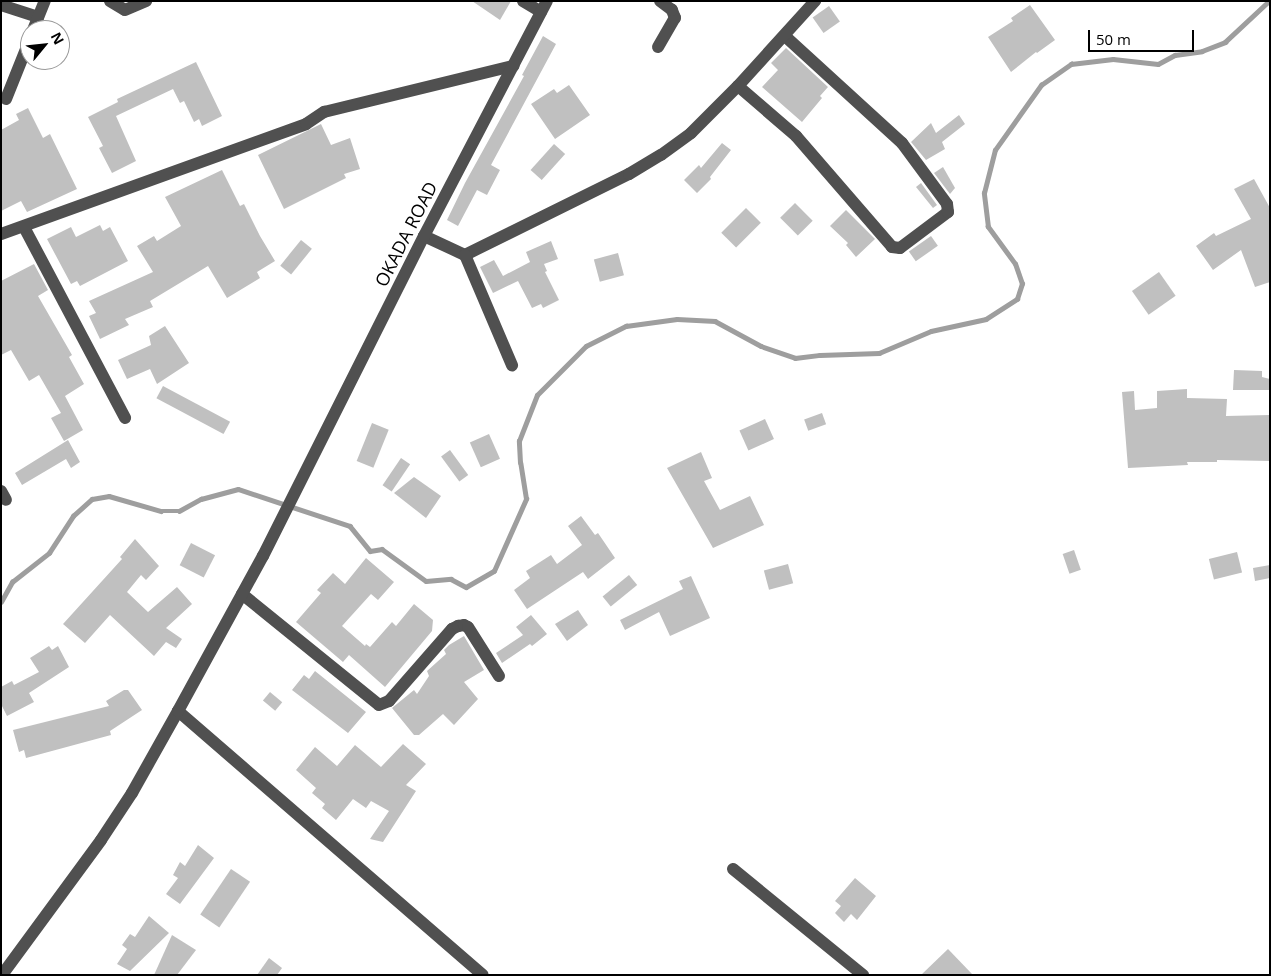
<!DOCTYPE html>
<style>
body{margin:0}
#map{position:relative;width:1271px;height:976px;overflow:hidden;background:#fff;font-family:"Open Sans",sans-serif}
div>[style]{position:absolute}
.stream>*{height:4.5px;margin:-2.25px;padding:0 2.25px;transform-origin:2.25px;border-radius:2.25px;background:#9e9e9e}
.building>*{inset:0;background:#c0c0c0;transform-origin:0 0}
.minor>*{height:12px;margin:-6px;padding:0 6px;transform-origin:6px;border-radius:6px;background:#505050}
span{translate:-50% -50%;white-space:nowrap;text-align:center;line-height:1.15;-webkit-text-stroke:4px #fff;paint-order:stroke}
.street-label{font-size:18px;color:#000}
.frame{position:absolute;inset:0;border:2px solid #000;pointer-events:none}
.north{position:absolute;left:20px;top:20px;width:50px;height:50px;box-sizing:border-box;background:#fff;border:1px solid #999;border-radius:50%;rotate:62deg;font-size:14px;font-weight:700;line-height:20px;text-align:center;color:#000}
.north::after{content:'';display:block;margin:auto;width:18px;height:22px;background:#000;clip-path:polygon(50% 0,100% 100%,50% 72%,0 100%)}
.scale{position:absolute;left:1088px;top:30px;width:106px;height:22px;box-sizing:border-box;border:2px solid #000;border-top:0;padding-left:6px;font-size:15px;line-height:18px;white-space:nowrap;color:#000;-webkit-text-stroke:4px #fff;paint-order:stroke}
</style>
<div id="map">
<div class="stream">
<div style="left:1px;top:602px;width:23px;rotate:-61deg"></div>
<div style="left:12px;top:582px;width:47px;rotate:-38.1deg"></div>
<div style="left:49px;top:553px;width:44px;rotate:-57deg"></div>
<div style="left:73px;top:516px;width:25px;rotate:-42deg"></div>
<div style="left:92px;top:499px;width:17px;rotate:-10deg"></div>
<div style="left:109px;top:496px;width:54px;rotate:16.1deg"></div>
<div style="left:161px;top:511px;width:18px"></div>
<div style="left:179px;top:511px;width:25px;rotate:-29deg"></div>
<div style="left:201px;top:499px;width:38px;rotate:-15deg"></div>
<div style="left:238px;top:489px;width:118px;rotate:18.3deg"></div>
<div style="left:350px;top:526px;width:32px;rotate:51deg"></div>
<div style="left:370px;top:551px;width:12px;rotate:-9deg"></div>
<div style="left:382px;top:549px;width:54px;rotate:36deg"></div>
<div style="left:426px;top:581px;width:25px;rotate:-5deg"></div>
<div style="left:451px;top:579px;width:17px;rotate:28deg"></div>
<div style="left:466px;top:587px;width:32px;rotate:-30deg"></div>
<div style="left:494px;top:571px;width:79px;rotate:-66deg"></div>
<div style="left:526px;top:499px;width:36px;rotate:-99deg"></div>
<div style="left:520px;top:463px;width:22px;rotate:-93deg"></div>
<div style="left:519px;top:441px;width:49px;rotate:-68.6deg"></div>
<div style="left:537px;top:395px;width:69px;rotate:-45deg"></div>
<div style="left:586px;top:346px;width:45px;rotate:-26.6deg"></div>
<div style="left:626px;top:326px;width:51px;rotate:-7.8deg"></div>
<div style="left:677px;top:319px;width:38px;rotate:3deg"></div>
<div style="left:715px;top:321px;width:52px;rotate:28.5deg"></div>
<div style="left:761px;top:346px;width:36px;rotate:19deg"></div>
<div style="left:795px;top:358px;width:25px;rotate:-7deg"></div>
<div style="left:820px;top:355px;width:59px;rotate:-1.9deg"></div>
<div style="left:879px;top:353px;width:56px;rotate:-22.9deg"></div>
<div style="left:931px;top:331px;width:56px;rotate:-12.3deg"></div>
<div style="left:986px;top:319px;width:37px;rotate:-33deg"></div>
<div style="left:1017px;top:299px;width:16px;rotate:-72deg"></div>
<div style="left:1022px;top:284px;width:21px;rotate:-109deg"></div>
<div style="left:1015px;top:264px;width:46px;rotate:-126.1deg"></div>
<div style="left:988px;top:227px;width:34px;rotate:-97deg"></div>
<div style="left:984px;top:193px;width:44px;rotate:-75.7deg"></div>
<div style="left:995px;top:150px;width:80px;rotate:-54.7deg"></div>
<div style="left:1041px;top:85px;width:37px;rotate:-35deg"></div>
<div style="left:1071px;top:64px;width:42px;rotate:-6.8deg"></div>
<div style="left:1113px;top:59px;width:45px;rotate:6.3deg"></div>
<div style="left:1158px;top:64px;width:19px;rotate:-28deg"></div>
<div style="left:1175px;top:55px;width:27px;rotate:-8deg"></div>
<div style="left:1202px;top:51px;width:25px;rotate:-21deg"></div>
<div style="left:1225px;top:42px;width:60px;rotate:-43deg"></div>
</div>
<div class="building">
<div style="clip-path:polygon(472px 1px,511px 1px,500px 20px)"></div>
<div style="clip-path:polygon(1030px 5px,1055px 40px,1037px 53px,1036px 52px,1011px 72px,988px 37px,1013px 21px,1011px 18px)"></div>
<div style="left:829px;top:6px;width:19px;height:20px;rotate:55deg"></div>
<div style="clip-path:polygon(543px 36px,556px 44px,491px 165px,500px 170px,487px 195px,477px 190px,458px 226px,447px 220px,465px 183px,524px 76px,522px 75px)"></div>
<div style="clip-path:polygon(786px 48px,828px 87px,820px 96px,822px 98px,802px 122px,762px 87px,778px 70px,771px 63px)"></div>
<div style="clip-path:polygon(196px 62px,222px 116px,202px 126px,199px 119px,194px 122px,184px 101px,180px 103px,173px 89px,116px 116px,136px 161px,112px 173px,99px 148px,103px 146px,88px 117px,118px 102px,117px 99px)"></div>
<div style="clip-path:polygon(569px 85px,590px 115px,555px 139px,531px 104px,554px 89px,557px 93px)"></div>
<div style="clip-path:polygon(28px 108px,43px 138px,50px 134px,77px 189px,27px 212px,21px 201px,1px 211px,1px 130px,19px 120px,16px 114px)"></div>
<div style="clip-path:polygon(959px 115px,965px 124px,942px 142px,945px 149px,926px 160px,911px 142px,931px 123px,936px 133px)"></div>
<div style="clip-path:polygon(321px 124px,331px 145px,350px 138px,360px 169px,344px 174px,346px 178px,284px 209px,258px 155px)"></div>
<div style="clip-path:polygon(722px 143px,731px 150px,710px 177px,711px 179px,697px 193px,684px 180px,699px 165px,701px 168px)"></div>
<div style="left:554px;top:144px;width:15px;height:35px;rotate:42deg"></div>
<div style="clip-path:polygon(943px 167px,955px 188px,950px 194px,934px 173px)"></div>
<div style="clip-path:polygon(222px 170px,240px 206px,244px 204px,260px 236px,275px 261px,257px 272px,260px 278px,227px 298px,208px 266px,150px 301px,153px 307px,125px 319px,129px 325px,100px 339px,89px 316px,96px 313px,89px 301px,153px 272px,137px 246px,154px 236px,157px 241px,181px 226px,165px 197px)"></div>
<div style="clip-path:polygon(1254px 179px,1270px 208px,1270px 282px,1255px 287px,1241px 250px,1213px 270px,1196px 246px,1214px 233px,1216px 236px,1251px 219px,1234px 189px)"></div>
<div style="clip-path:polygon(921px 183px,937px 205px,933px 208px,916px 187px)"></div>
<div style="left:795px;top:203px;width:25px;height:21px;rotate:45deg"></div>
<div style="left:746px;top:208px;width:21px;height:35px;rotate:45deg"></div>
<div style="clip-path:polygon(846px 210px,875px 239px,856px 257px,846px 245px,848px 243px,830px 226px)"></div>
<div style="clip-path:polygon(100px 225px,103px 231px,110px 227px,128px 261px,80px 286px,77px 281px,71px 284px,47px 239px,71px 227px,76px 237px)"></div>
<div style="left:931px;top:236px;width:12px;height:27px;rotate:55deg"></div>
<div style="left:301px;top:240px;width:14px;height:33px;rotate:39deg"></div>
<div style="clip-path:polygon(551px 241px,558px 259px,544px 264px,547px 271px,545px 272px,559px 300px,543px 308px,541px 304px,532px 308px,518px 281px,493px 293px,480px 267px,494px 260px,503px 276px,530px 262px,526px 252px)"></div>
<div style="left:618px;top:253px;width:23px;height:25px;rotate:75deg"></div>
<div style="clip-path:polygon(34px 264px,48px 290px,38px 296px,72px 355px,69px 357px,84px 384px,65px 396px,83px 430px,64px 441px,51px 418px,61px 413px,39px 375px,29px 381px,11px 350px,1px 355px,1px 281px)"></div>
<div style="left:1159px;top:272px;width:29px;height:33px;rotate:55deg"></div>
<div style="clip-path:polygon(165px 326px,189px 363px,157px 384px,150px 369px,127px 379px,118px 360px,151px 345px,149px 336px)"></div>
<div style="clip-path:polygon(1234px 370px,1262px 371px,1262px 377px,1270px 379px,1270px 390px,1233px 390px)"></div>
<div style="left:163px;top:386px;width:76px;height:14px;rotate:28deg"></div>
<div style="clip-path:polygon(1187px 389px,1187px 398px,1227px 399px,1226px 416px,1270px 415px,1270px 461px,1217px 460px,1217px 462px,1187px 462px,1188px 465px,1128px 468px,1122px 392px,1134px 391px,1135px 410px,1157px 408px,1157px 391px)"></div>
<div style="left:822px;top:413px;width:12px;height:19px;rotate:70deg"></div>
<div style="left:765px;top:419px;width:22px;height:28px;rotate:66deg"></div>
<div style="left:372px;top:423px;width:18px;height:41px;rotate:22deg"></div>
<div style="left:489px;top:434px;width:27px;height:21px;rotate:66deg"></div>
<div style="clip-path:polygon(68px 440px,80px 462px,71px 468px,66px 459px,22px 485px,15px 473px)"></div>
<div style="left:450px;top:450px;width:31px;height:11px;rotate:54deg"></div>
<div style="clip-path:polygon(701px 452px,712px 478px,704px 481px,720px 510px,750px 496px,764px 525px,713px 548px,667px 468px)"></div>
<div style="left:401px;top:458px;width:11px;height:33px;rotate:34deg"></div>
<div style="clip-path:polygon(414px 477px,441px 496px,426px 518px,394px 493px)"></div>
<div style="clip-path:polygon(581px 516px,595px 535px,598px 533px,615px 558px,588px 579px,583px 572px,527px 609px,514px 590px,530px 578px,526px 571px,551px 555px,557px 564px,582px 545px,568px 526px)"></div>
<div style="clip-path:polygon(135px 539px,159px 566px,146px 580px,141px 575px,127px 592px,148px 612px,177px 587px,192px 604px,166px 628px,182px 639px,176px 648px,166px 642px,154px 656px,110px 615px,85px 643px,63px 624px,122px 559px,120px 557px)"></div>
<div style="left:191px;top:543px;width:27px;height:25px;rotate:27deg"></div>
<div style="left:1074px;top:550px;width:21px;height:12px;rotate:71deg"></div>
<div style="left:1237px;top:552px;width:21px;height:29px;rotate:76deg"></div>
<div style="clip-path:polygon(366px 558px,394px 582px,378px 600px,371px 594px,342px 626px,365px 646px,366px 644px,370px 647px,392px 622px,396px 626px,414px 604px,433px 620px,432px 631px,385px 687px,349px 655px,343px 662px,296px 622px,321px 593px,317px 590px,333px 573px,345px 584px)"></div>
<div style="left:788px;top:564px;width:20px;height:25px;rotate:75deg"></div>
<div style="clip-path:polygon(1270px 565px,1270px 578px,1255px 581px,1253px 568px)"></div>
<div style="left:629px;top:575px;width:13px;height:34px;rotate:51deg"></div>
<div style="clip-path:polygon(691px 576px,710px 618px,670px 636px,659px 612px,625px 630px,620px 620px,683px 589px,679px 581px)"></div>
<div style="clip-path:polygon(578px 610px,588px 625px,567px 641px,555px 624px)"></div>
<div style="clip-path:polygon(531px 615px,547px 634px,532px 646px,530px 644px,502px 663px,496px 653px,523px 635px,516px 627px)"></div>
<div style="clip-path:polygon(464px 636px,484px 670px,464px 682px,478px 699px,454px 725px,443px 714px,419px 735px,414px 735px,392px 708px,414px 690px,417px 694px,429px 676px,427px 671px,446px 654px,444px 650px,449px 645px)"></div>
<div style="clip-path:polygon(49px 646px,52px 650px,58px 646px,69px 667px,29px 693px,34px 702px,7px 716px,1px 704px,1px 687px,12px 681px,14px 685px,39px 672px,30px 658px)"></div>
<div style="clip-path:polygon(315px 671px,366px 712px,348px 733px,292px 690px,304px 675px,309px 679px)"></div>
<div style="clip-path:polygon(124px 690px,128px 690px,142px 710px,110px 731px,111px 735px,26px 758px,24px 750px,19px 752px,13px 730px,109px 706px,106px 701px)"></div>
<div style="left:270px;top:692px;width:16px;height:11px;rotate:40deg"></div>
<div style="clip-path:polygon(403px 744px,426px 764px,406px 785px,416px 791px,383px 842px,370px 839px,389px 811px,371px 801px,366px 808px,353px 799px,336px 820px,322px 808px,325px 804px,312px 793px,316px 788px,296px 770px,315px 747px,337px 766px,355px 745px,381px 767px)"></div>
<div style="clip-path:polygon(198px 845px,214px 858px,180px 904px,166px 894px,178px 878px,173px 875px,180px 862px,185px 866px)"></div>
<div style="left:231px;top:869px;width:23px;height:55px;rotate:34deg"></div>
<div style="clip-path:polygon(855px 878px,876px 896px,857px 920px,851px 914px,844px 922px,835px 913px,841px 906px,835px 901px)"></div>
<div style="clip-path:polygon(149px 916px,169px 933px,130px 971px,117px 964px,127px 949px,122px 945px,130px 934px,135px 937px)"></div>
<div style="clip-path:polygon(172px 935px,196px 950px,177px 975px,154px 975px)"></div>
<div style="clip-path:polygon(948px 949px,973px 975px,921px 975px)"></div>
<div style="clip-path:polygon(269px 958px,282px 968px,277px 975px,257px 975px)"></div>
</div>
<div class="minor">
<div style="left:110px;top:1px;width:17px;rotate:31deg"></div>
<div style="left:125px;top:10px;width:23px;rotate:-23deg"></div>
<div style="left:523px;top:1px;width:21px;rotate:31deg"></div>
<div style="left:1px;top:5px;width:39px;rotate:18deg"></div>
<div style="left:33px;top:30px;width:31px;rotate:-68deg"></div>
<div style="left:658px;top:47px;width:34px;rotate:-60deg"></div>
<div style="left:675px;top:18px;width:9px;rotate:-111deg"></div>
<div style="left:672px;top:10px;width:15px;rotate:-143deg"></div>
<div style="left:738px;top:86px;width:77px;rotate:40.8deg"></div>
<div style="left:796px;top:136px;width:147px;rotate:49.1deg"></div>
<div style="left:892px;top:247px;width:8px;rotate:7deg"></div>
<div style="left:900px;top:248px;width:60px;rotate:-36.9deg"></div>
<div style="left:948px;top:212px;width:8px;rotate:-97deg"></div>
<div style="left:947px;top:204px;width:76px;rotate:-126.4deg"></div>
<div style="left:902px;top:143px;width:159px;rotate:-137.6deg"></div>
<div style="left:6px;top:99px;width:65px;rotate:-68.2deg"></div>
<div style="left:24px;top:227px;width:216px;rotate:62.1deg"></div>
<div style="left:1px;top:234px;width:324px;rotate:-19.8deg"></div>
<div style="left:306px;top:124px;width:22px;rotate:-34deg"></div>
<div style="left:324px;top:112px;width:195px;rotate:-13.7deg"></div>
<div style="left:424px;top:236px;width:45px;rotate:24.9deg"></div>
<div style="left:465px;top:255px;width:183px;rotate:-26.3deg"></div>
<div style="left:629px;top:174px;width:37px;rotate:-31deg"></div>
<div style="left:661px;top:155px;width:37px;rotate:-36deg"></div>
<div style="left:691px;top:133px;width:66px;rotate:-45deg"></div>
<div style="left:738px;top:86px;width:115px;rotate:-47.8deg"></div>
<div style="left:465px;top:255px;width:120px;rotate:66.9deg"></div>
<div style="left:1px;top:491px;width:10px;rotate:61deg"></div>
<div style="left:242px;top:594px;width:176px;rotate:39deg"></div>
<div style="left:379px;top:705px;width:11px;rotate:-22deg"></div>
<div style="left:389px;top:701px;width:96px;rotate:-48.8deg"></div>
<div style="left:452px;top:629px;width:7px;rotate:-27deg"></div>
<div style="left:458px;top:626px;width:6px;rotate:-9deg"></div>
<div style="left:464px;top:625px;width:4px;rotate:27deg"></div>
<div style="left:468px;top:627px;width:58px;rotate:57.7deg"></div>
<div style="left:178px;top:711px;width:403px;rotate:40.9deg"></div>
<div style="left:733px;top:869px;width:168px;rotate:39.2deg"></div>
<div style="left:2px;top:975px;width:167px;rotate:-53.7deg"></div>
<div style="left:101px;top:840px;width:56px;rotate:-56.6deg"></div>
<div style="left:132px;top:793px;width:94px;rotate:-60.7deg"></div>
<div style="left:178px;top:711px;width:177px;rotate:-61.3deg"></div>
<div style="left:263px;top:556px;width:358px;rotate:-63.3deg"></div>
<div style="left:424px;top:236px;width:265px;rotate:-62.4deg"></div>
</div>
<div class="street-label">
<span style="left:406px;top:234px;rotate:-63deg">OKADA ROAD</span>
</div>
<div class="frame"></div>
<div class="north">N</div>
<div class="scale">50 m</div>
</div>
